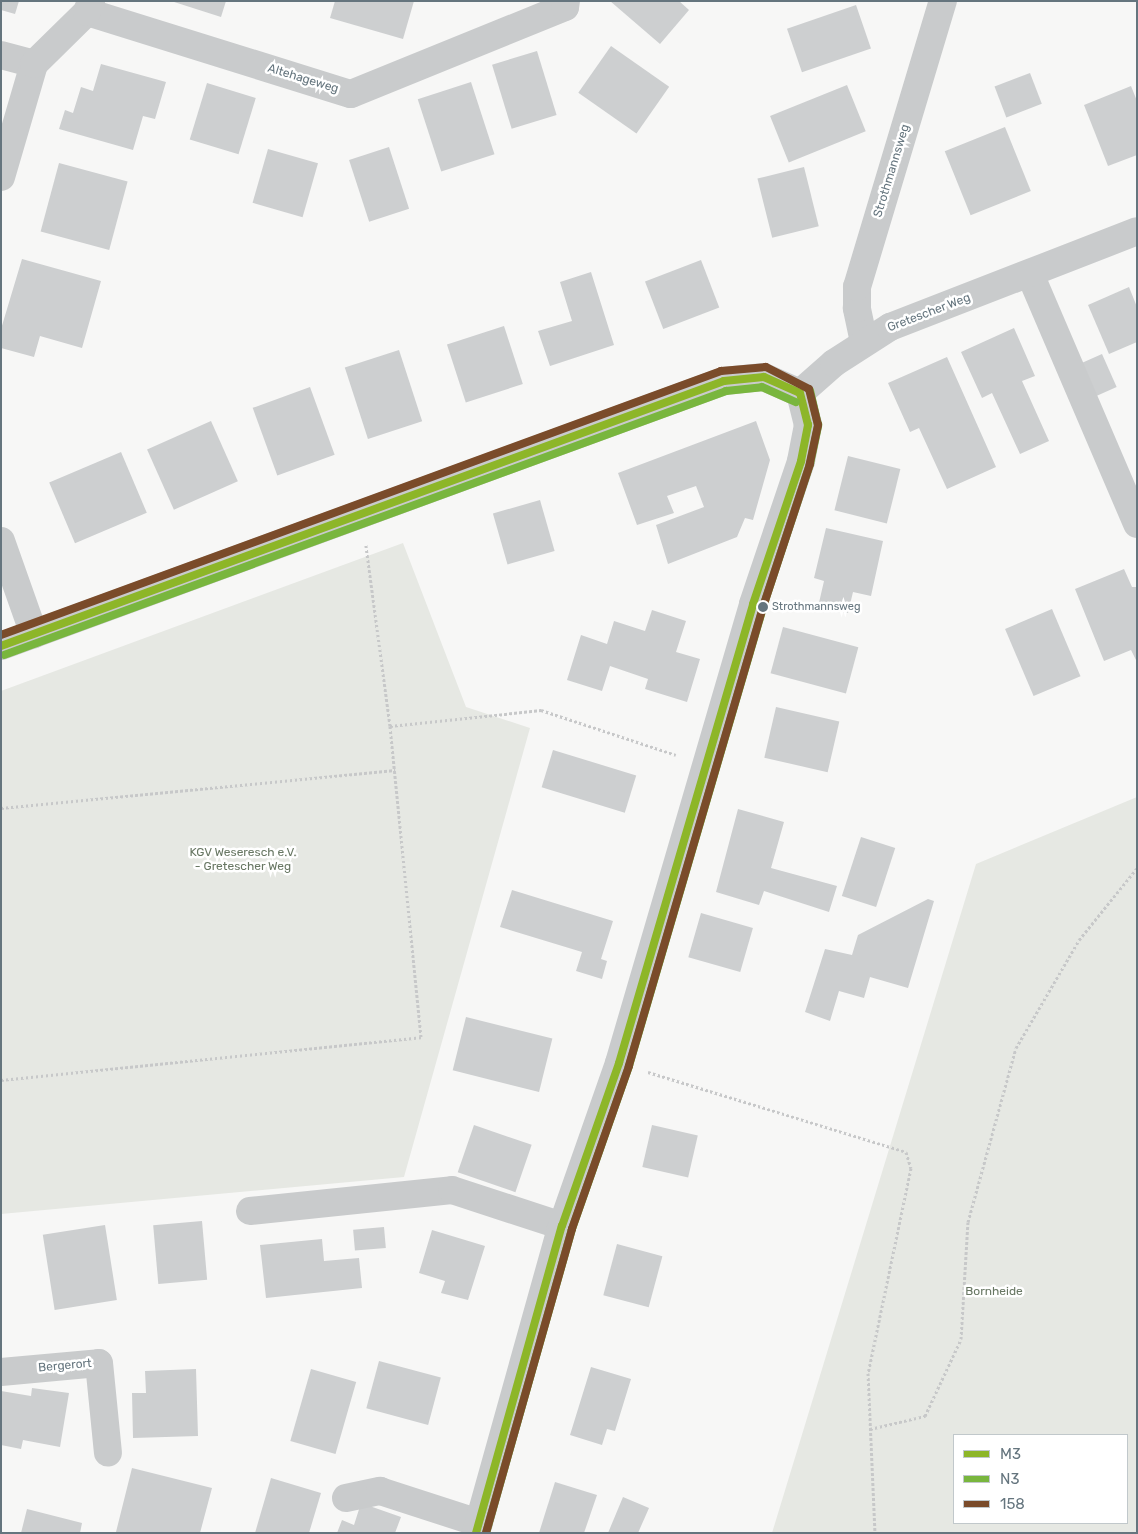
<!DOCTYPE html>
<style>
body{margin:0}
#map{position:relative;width:1138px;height:1534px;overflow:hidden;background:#f7f7f6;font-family:Rubik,sans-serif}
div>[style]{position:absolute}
.green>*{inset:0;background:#e6e8e3}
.building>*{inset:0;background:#cdcfd0;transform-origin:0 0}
.path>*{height:3px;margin-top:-1.5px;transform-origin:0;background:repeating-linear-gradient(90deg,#c7c8c9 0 2.5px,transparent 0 5px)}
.minor>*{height:28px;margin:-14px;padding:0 14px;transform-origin:14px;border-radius:14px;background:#c9cbcc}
.bus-1>*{height:8px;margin:-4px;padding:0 4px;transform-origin:4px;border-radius:4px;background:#8db628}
.bus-2>*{height:8px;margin:-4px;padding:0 4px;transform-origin:4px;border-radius:4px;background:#79b63e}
.bus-3>*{height:8px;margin:-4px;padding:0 4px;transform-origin:4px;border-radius:4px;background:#7a4b2a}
.dots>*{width:14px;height:14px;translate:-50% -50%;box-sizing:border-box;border:2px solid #fff;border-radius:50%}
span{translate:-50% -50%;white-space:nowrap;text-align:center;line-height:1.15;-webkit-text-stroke:5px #fff;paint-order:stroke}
.bus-label{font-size:11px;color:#65757e}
.left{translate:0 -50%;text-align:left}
.street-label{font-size:12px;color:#65757e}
.park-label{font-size:12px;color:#687763}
.frame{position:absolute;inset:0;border:2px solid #65757e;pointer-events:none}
.legend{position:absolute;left:953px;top:1434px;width:175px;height:90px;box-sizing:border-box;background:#fff;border:1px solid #c1c8cb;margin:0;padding:6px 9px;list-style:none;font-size:15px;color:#65757e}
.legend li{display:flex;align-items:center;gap:10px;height:25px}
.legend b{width:25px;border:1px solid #c1c8cb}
</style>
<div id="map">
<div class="green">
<div style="clip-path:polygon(403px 543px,466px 707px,530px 728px,404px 1177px,1px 1214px,1px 691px)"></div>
<div style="clip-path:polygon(evenodd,1137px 797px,1137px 1533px,772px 1533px,976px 864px,1137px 797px,954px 1435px,1127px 1435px,1127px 1523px,954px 1523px,954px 1435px)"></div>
</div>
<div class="building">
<div style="clip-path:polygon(1px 1px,19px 1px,15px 14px,1px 10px)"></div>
<div style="clip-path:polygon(171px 1px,226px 1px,221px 17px)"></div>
<div style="clip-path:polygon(335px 1px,414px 1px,403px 39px,330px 18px)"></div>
<div style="clip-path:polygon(610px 1px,679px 1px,689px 10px,660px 44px)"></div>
<div style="left:856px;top:5px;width:46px;height:73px;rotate:71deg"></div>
<div style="left:611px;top:46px;width:71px;height:57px;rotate:35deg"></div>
<div style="left:537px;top:51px;width:67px;height:47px;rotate:73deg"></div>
<div style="clip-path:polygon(101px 64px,166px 82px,155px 119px,143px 116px,133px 150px,59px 129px,65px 110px,73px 113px,81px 87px,93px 91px)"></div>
<div style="left:1030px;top:73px;width:33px;height:38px;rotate:69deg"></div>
<div style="left:471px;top:82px;width:76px;height:56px;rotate:72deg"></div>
<div style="left:207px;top:83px;width:51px;height:59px;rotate:17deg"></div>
<div style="left:847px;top:85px;width:50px;height:83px;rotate:68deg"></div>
<div style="clip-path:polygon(1131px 86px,1137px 101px,1137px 155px,1108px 166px,1084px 105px)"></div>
<div style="left:1005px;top:127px;width:69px;height:65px;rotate:68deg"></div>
<div style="left:389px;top:147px;width:65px;height:42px;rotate:72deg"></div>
<div style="left:268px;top:149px;width:52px;height:56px;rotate:16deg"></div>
<div style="left:59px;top:163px;width:71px;height:71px;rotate:15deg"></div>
<div style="left:804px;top:167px;width:61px;height:48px;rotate:76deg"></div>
<div style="clip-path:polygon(22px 259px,101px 281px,82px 348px,40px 336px,34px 357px,1px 348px,1px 329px)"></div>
<div style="left:701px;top:260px;width:51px;height:60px;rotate:69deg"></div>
<div style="clip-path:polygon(591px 272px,614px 345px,550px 366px,538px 331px,572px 321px,560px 282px)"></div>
<div style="clip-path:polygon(1129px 287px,1137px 307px,1137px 342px,1109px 354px,1088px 305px)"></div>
<div style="left:504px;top:326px;width:61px;height:60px;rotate:72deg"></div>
<div style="clip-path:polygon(1014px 328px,1035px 376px,1022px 381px,1049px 441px,1020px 454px,992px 393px,982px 398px,961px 352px)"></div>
<div style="left:399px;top:350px;width:75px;height:57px;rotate:72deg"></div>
<div style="left:1102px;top:354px;width:36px;height:24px;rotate:66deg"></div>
<div style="clip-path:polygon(947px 357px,996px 467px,947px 489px,919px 428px,910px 432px,888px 383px)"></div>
<div style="left:310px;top:387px;width:72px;height:61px;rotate:70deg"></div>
<div style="left:211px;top:421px;width:66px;height:70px;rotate:66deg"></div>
<div style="clip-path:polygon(756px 421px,770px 460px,753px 520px,745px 518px,737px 537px,668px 564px,656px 525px,704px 507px,696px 486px,667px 496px,674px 513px,637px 525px,618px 473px)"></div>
<div style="left:121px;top:452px;width:66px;height:78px;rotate:67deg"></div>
<div style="left:848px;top:456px;width:54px;height:56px;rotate:14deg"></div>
<div style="left:540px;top:500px;width:53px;height:49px;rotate:74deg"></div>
<div style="clip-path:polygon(826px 528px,883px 541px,871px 596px,853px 592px,848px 613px,818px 607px,824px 581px,814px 578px)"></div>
<div style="clip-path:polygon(1124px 569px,1132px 587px,1137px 587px,1137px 662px,1131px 650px,1104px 661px,1075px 589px)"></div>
<div style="left:1052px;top:609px;width:73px;height:51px;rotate:67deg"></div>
<div style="clip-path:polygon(652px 610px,686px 621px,676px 652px,700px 659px,687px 702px,645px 689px,648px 679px,610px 666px,602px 691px,567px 680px,581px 635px,607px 644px,614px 621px,645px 631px)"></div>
<div style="left:783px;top:627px;width:78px;height:48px;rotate:15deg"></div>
<div style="left:776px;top:707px;width:65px;height:52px;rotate:13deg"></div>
<div style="left:553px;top:750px;width:87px;height:39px;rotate:17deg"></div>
<div style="clip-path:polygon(738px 809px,784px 822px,771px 868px,837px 886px,829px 912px,764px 891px,759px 905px,716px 892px)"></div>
<div style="left:861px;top:837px;width:36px;height:62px;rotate:18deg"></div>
<div style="clip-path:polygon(512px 890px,613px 921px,601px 959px,607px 961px,602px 979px,576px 971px,582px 952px,500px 927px)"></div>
<div style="clip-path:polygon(928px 899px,934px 901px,908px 988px,870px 977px,864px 998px,839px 991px,830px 1021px,805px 1012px,825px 949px,852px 955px,858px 935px)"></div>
<div style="left:701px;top:913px;width:54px;height:46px;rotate:16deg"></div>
<div style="left:466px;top:1017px;width:89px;height:55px;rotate:14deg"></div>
<div style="left:474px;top:1125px;width:61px;height:50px;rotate:19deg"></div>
<div style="left:652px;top:1125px;width:47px;height:43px;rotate:13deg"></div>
<div style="left:202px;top:1221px;width:59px;height:49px;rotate:85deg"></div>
<div style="left:105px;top:1225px;width:76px;height:63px;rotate:81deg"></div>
<div style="left:384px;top:1227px;width:21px;height:31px;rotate:85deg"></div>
<div style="clip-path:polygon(432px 1230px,485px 1246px,468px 1300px,441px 1293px,445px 1281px,419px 1273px)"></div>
<div style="clip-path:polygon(322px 1239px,324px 1261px,359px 1258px,362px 1288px,266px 1298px,260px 1245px)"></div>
<div style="left:617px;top:1244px;width:47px;height:53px;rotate:15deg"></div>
<div style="left:379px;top:1361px;width:64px;height:49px;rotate:15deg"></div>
<div style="clip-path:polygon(591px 1367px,631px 1379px,615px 1431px,607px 1429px,602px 1445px,570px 1435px)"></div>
<div style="clip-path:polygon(196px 1369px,198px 1436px,133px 1438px,132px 1393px,146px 1393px,145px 1371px)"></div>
<div style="left:311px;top:1369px;width:47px;height:75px;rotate:16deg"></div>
<div style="clip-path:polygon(32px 1388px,69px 1393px,60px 1447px,23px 1440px,21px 1449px,1px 1445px,1px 1391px,31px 1396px)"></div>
<div style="clip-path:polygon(132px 1468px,212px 1488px,200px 1533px,116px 1532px)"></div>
<div style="clip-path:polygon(271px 1478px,321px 1493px,309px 1533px,255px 1533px)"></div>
<div style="clip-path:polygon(555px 1482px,597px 1495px,584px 1533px,539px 1533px)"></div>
<div style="clip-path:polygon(623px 1497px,649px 1508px,638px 1533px,608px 1533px)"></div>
<div style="clip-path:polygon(361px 1503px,401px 1517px,395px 1533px,337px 1533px,342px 1520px,354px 1525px)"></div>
<div style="clip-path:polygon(27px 1509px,82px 1523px,80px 1533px,21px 1533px)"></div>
</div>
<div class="path">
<div style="left:390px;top:726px;width:152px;rotate:-6deg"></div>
<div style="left:541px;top:710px;width:142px;rotate:18.4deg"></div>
<div style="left:1px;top:808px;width:396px;rotate:-5.5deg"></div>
<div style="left:648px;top:1072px;width:270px;rotate:17.2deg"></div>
<div style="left:906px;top:1152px;width:17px;rotate:73deg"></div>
<div style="left:911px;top:1168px;width:209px;rotate:101.8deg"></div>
<div style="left:868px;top:1373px;width:160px;rotate:87.5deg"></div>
<div style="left:1px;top:1080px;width:422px;rotate:-5.8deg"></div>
<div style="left:421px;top:1037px;width:313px;rotate:-95.7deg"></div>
<div style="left:390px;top:726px;width:183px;rotate:-97.6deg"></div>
<div style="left:870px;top:1429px;width:57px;rotate:-13.3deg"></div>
<div style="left:925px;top:1416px;width:85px;rotate:-64.9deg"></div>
<div style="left:961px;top:1339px;width:117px;rotate:-86.6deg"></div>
<div style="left:968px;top:1222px;width:180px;rotate:-74.6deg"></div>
<div style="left:1016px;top:1048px;width:125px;rotate:-59.7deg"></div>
<div style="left:1079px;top:940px;width:92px;rotate:-51.1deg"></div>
</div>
<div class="minor">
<div style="left:87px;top:12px;width:276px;rotate:17.3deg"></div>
<div style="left:351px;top:94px;width:231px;rotate:-22.1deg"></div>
<div style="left:565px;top:7px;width:6px;rotate:-81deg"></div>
<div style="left:1px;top:55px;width:34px;rotate:15deg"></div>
<div style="left:1px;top:177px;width:118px;rotate:-73.7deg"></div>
<div style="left:34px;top:64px;width:74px;rotate:-44.5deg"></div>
<div style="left:87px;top:12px;width:12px;rotate:-70deg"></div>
<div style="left:1030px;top:274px;width:272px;rotate:66.8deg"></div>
<div style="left:864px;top:342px;width:35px;rotate:-102deg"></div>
<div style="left:857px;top:308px;width:21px;rotate:-90deg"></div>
<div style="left:857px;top:287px;width:299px;rotate:-73.3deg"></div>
<div style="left:800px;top:393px;width:45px;rotate:-41.4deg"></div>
<div style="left:834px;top:363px;width:67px;rotate:-32.7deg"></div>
<div style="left:890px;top:327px;width:265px;rotate:-21.2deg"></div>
<div style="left:1px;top:541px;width:99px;rotate:70.5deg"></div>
<div style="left:1px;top:646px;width:770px;rotate:-20.13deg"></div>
<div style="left:724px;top:381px;width:40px;rotate:-5.7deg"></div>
<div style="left:764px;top:377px;width:39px;rotate:24deg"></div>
<div style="left:250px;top:1211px;width:203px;rotate:-5.9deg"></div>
<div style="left:452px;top:1190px;width:116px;rotate:18.1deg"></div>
<div style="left:1px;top:1372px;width:98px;rotate:-5.2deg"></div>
<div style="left:99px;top:1363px;width:90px;rotate:84.3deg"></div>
<div style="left:346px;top:1498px;width:35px;rotate:-12deg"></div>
<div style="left:380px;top:1491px;width:104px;rotate:17.9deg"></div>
<div style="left:476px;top:1533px;width:319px;rotate:-74.4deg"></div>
<div style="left:562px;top:1226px;width:173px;rotate:-70.7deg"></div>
<div style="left:619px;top:1063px;width:478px;rotate:-73.7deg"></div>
<div style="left:753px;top:604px;width:151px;rotate:-71.4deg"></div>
<div style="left:801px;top:461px;width:37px;rotate:-79deg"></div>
<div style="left:808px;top:425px;width:33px;rotate:-104deg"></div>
</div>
<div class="bus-1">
<div style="left:1px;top:646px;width:770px;rotate:-20.13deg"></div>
<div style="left:724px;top:381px;width:40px;rotate:-5.7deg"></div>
<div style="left:764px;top:377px;width:39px;rotate:24deg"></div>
<div style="left:476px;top:1533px;width:319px;rotate:-74.4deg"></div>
<div style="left:562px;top:1226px;width:173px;rotate:-70.7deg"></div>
<div style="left:619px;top:1063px;width:478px;rotate:-73.7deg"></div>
<div style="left:753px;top:604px;width:151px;rotate:-71.4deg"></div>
<div style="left:801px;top:461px;width:37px;rotate:-79deg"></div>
<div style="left:808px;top:425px;width:33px;rotate:-104deg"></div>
</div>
<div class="bus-2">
<div style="left:4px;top:655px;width:769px;rotate:-20.08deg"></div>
<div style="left:726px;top:391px;width:36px;rotate:-6deg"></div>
<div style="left:762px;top:387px;width:37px;rotate:24deg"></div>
<div style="left:486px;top:1533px;width:316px;rotate:-74.2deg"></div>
<div style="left:572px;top:1229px;width:173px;rotate:-70.7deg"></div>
<div style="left:629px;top:1066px;width:478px;rotate:-73.7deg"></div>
<div style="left:763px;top:607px;width:151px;rotate:-71.8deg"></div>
<div style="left:810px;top:464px;width:40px;rotate:-78deg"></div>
<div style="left:818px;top:425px;width:35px;rotate:-103deg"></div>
</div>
<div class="bus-3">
<div style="left:1px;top:635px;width:767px;rotate:-20.14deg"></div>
<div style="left:721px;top:371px;width:45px;rotate:-5.1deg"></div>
<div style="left:766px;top:367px;width:48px;rotate:27.1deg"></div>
<div style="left:809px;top:389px;width:37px;rotate:76deg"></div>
<div style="left:818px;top:425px;width:40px;rotate:102deg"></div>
<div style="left:810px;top:464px;width:151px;rotate:108.2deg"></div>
<div style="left:763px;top:607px;width:478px;rotate:106.3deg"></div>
<div style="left:629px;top:1066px;width:173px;rotate:109.3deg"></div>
<div style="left:572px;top:1229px;width:316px;rotate:105.8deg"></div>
</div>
<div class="dots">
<div style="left:763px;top:607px;background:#65757e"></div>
</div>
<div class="bus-label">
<span class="left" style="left:772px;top:607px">Strothmannsweg</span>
</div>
<div class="street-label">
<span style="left:303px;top:79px;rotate:17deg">Altehageweg</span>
<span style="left:892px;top:171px;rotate:-73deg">Strothmannsweg</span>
<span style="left:929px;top:313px;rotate:-21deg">Gretescher Weg</span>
<span style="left:65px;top:1366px;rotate:-5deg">Bergerort</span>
</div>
<div class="park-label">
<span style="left:243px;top:860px">KGV Weseresch e.V.<br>- Gretescher Weg</span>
<span style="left:994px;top:1292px">Bornheide</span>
</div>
<div class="frame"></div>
<ul class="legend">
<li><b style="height:6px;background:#8db628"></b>M3</li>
<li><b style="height:6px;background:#79b63e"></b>N3</li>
<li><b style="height:6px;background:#7a4b2a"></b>158</li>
</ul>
</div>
